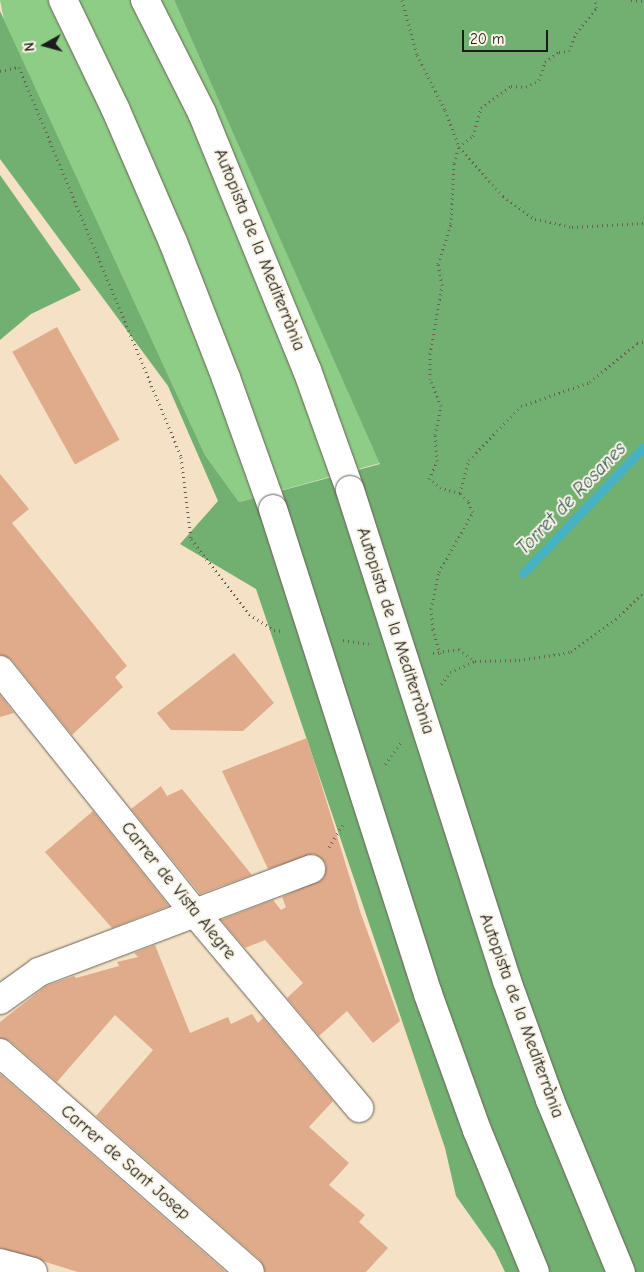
<!DOCTYPE html>
<meta charset="utf-8">
<style>
body{margin:0}
#map{position:relative;width:644px;height:1272px;overflow:hidden;background:#f5e1c5;font-family:"Comic Neue",sans-serif}
div>[style]{position:absolute}
.green>*{inset:0;background:#8dcd85}
.forest>*{inset:0;background:#72b072}
.stream>*{height:9px;margin:-4.5px;padding:0 4.5px;transform-origin:4.5px;border-radius:4.5px;background:#46b2c3}
.building>*{inset:0;background:#e0ab8a;transform-origin:0 0}
.path>*{height:3px;margin-top:-1.5px;transform-origin:0;background:repeating-linear-gradient(90deg,#686157 0 1px,transparent 0 5px)}
.roads{filter:drop-shadow(0 0 1px #686157) drop-shadow(0 0 1px #686157)}
.minor>*{height:28px;margin:-14px;padding:0 14px;transform-origin:14px;border-radius:14px;background:#fff}
.highway>*{height:28px;margin:-14px;padding:0 14px;transform-origin:14px;border-radius:14px;background:#fff}
.bridges{filter:drop-shadow(0 0 1px #686157) drop-shadow(0 0 1px #686157)}
.highway-bridge>*{height:28px;margin:-14px;padding:0 14px;transform-origin:14px;border-radius:14px;background:#fff}
span{translate:-50% -50%;white-space:nowrap;text-align:center;line-height:1.15;-webkit-text-stroke:4px #fcf5e5;paint-order:stroke}
.street-label{font-size:18px;color:#1c1c1c}
.water-label{font-size:19px;color:#2d585f;font-style:italic}
.north{position:absolute;left:20px;top:20px;width:50px;height:50px;-webkit-text-stroke:4px #fcf5e5;paint-order:stroke;rotate:263deg;font-size:14px;font-weight:700;line-height:20px;text-align:center;color:#1c1c1c}
.north::after{content:'';display:block;margin:auto;width:18px;height:22px;background:#1c1c1c;clip-path:polygon(50% 0,100% 100%,50% 72%,0 100%)}
.scale{position:absolute;left:462px;top:30px;width:86px;height:22px;box-sizing:border-box;border:2px solid #1c1c1c;border-top:0;padding-left:6px;font-size:15px;line-height:18px;white-space:nowrap;color:#1c1c1c;-webkit-text-stroke:4px #fcf5e5;paint-order:stroke}
</style>
<div id="map">
<div class="green">
<div style="clip-path:polygon(0 0,174px 0,380px 463px,239px 502px,205px 455px,4px 20px)"></div>
</div>
<div class="forest">
<div style="clip-path:polygon(174px 0,644px 0,644px 1272px,505px 1272px,495px 1251px,456px 1196px,445px 1148px,256px 589px,180px 544px,218px 501px,168px 386px,0 159px,0 11px,205px 455px,239px 502px,380px 464px)"></div>
<div style="clip-path:polygon(0 175px,81px 290px,31px 314px,0 340px)"></div>
</div>
<div class="stream">
<div style="left:523px;top:573px;width:175px;rotate:-46.2deg"></div>
</div>
<div class="building">
<div style="left:57px;top:327px;width:129px;height:51px;rotate:61deg"></div>
<div style="clip-path:polygon(0 474px,29px 509px,12px 523px,127px 666px,115px 677px,123px 687px,72px 735px,12px 660px,0 655px)"></div>
<div style="clip-path:polygon(234px 653px,274px 703px,243px 731px,171px 730px,157px 713px)"></div>
<div style="clip-path:polygon(0 695px,14px 713px,0 717px)"></div>
<div style="clip-path:polygon(307px 738px,361px 914px,400px 1021px,373px 1043px,347px 1011px,319px 1036px,287px 998px,303px 983px,265px 940px,245px 948px,221px 920px,273px 900px,281px 910px,286px 907px,282px 897px,323px 878px,326px 864px,314px 854px,268px 869px,222px 771px)"></div>
<div style="clip-path:polygon(161px 786px,167px 796px,182px 789px,252px 875px,200px 894px,131px 809px)"></div>
<div style="clip-path:polygon(93px 811px,169px 906px,112px 928px,45px 852px)"></div>
<div style="clip-path:polygon(155px 945px,190px 1033px,228px 1017px,231px 1024px,252px 1014px,258px 1023px,263px 1018px,333px 1101px,309px 1127px,349px 1163px,329px 1185px,365px 1215px,359px 1222px,388px 1248px,366px 1272px,265px 1272px,260px 1260px,96px 1116px,153px 1050px,115px 1015px,57px 1082px,10px 1041px,0 1038px,0 1022px,46px 986px,74px 976px,76px 978px,119px 966px,117px 962px,138px 957px,134px 953px)"></div>
<div style="clip-path:polygon(0 1074px,226px 1272px,78px 1272px,0 1248px)"></div>
</div>
<div class="path">
<div style="left:402px;top:0;width:57px;rotate:74.7deg"></div>
<div style="left:417px;top:55px;width:62px;rotate:63deg"></div>
<div style="left:445px;top:110px;width:40px;rotate:69deg"></div>
<div style="left:459px;top:147px;width:66px;rotate:48.1deg"></div>
<div style="left:503px;top:196px;width:39px;rotate:36deg"></div>
<div style="left:535px;top:219px;width:38px;rotate:12deg"></div>
<div style="left:572px;top:227px;width:72px;rotate:-3.2deg"></div>
<div style="left:631px;top:0;width:13px;rotate:4deg"></div>
<div style="left:0;top:71px;width:19px;rotate:-12deg"></div>
<div style="left:19px;top:67px;width:422px;rotate:67.4deg"></div>
<div style="left:181px;top:457px;width:83px;rotate:83deg"></div>
<div style="left:191px;top:539px;width:95px;rotate:52.3deg"></div>
<div style="left:249px;top:614px;width:30px;rotate:33deg"></div>
<div style="left:274px;top:630px;width:9px;rotate:6deg"></div>
<div style="left:460px;top:493px;width:34px;rotate:-75deg"></div>
<div style="left:469px;top:460px;width:75px;rotate:-46.1deg"></div>
<div style="left:521px;top:406px;width:73px;rotate:-19.2deg"></div>
<div style="left:590px;top:382px;width:61px;rotate:-39.7deg"></div>
<div style="left:637px;top:343px;width:7px;rotate:-8deg"></div>
<div style="left:343px;top:640px;width:26px;rotate:9deg"></div>
<div style="left:433px;top:653px;width:26px;rotate:-9deg"></div>
<div style="left:459px;top:649px;width:20px;rotate:37deg"></div>
<div style="left:440px;top:654px;width:26px;rotate:-106deg"></div>
<div style="left:433px;top:629px;width:20px;rotate:-96deg"></div>
<div style="left:431px;top:609px;width:38px;rotate:-78deg"></div>
<div style="left:439px;top:572px;width:69px;rotate:-60.5deg"></div>
<div style="left:473px;top:512px;width:12px;rotate:-114deg"></div>
<div style="left:468px;top:501px;width:11px;rotate:-135deg"></div>
<div style="left:460px;top:493px;width:20px;rotate:-165deg"></div>
<div style="left:441px;top:488px;width:15px;rotate:-143deg"></div>
<div style="left:429px;top:479px;width:20px;rotate:-66deg"></div>
<div style="left:437px;top:461px;width:26px;rotate:-94deg"></div>
<div style="left:435px;top:435px;width:30px;rotate:-78deg"></div>
<div style="left:441px;top:406px;width:29px;rotate:-112deg"></div>
<div style="left:430px;top:379px;width:25px;rotate:-90deg"></div>
<div style="left:430px;top:354px;width:70px;rotate:-80.1deg"></div>
<div style="left:442px;top:285px;width:21px;rotate:-101deg"></div>
<div style="left:438px;top:264px;width:42px;rotate:-72deg"></div>
<div style="left:451px;top:224px;width:61px;rotate:-87.2deg"></div>
<div style="left:454px;top:163px;width:17px;rotate:-73deg"></div>
<div style="left:459px;top:147px;width:18px;rotate:-38deg"></div>
<div style="left:473px;top:136px;width:29px;rotate:-74deg"></div>
<div style="left:481px;top:108px;width:37px;rotate:-36deg"></div>
<div style="left:511px;top:86px;width:15px;rotate:4deg"></div>
<div style="left:526px;top:87px;width:15px;rotate:-28deg"></div>
<div style="left:539px;top:80px;width:19px;rotate:-72deg"></div>
<div style="left:545px;top:62px;width:17px;rotate:-36deg"></div>
<div style="left:559px;top:52px;width:10px;rotate:-6deg"></div>
<div style="left:569px;top:51px;width:19px;rotate:-69deg"></div>
<div style="left:576px;top:33px;width:32px;rotate:-51deg"></div>
<div style="left:596px;top:8px;width:8px;rotate:-97deg"></div>
<div style="left:441px;top:684px;width:15px;rotate:-53deg"></div>
<div style="left:450px;top:672px;width:27px;rotate:-24deg"></div>
<div style="left:475px;top:661px;width:44px;rotate:-1.3deg"></div>
<div style="left:519px;top:660px;width:53px;rotate:-8.7deg"></div>
<div style="left:571px;top:652px;width:56px;rotate:-36.3deg"></div>
<div style="left:616px;top:619px;width:39px;rotate:-44deg"></div>
<div style="left:385px;top:764px;width:26px;rotate:-54deg"></div>
<div style="left:329px;top:847px;width:26px;rotate:-58deg"></div>
</div>
<div class="roads">
<div class="minor">
<div style="left:0;top:670px;width:312px;rotate:51.3deg"></div>
<div style="left:195px;top:913px;width:255px;rotate:49.9deg"></div>
<div style="left:0;top:1000px;width:48px;rotate:-35.7deg"></div>
<div style="left:39px;top:972px;width:291px;rotate:-20.7deg"></div>
<div style="left:0;top:1053px;width:332px;rotate:41.2deg"></div>
<div style="left:0;top:1263px;width:34px;rotate:15deg"></div>
</div>
<div class="highway">
<div style="left:63px;top:0;width:120px;rotate:64.3deg"></div>
<div style="left:115px;top:108px;width:146px;rotate:66.6deg"></div>
<div style="left:173px;top:242px;width:146px;rotate:68.7deg"></div>
<div style="left:226px;top:378px;width:139px;rotate:70.3deg"></div>
<div style="left:145px;top:0;width:127px;rotate:63.2deg"></div>
<div style="left:202px;top:113px;width:278px;rotate:67.8deg"></div>
<div style="left:307px;top:370px;width:127px;rotate:70.3deg"></div>
</div>
</div>
<div class="bridges">
<div class="highway-bridge">
<div style="left:350px;top:490px;width:515px;rotate:72.27deg"></div>
<div style="left:507px;top:981px;width:127px;rotate:70.1deg"></div>
<div style="left:550px;top:1100px;width:186px;rotate:67.6deg"></div>
<div style="left:273px;top:509px;width:509px;rotate:72.28deg"></div>
<div style="left:428px;top:994px;width:145px;rotate:70.2deg"></div>
<div style="left:477px;top:1130px;width:153px;rotate:67.8deg"></div>
</div>
</div>
<div class="street-label">
<span style="left:259px;top:250px;rotate:68deg">Autopista de la Mediterrània</span>
<span style="left:395px;top:631px;rotate:72deg">Autopista de la Mediterrània</span>
<span style="left:178px;top:891px;rotate:51deg">Carrer de Vista Alegre</span>
<span style="left:521px;top:1016px;rotate:70deg">Autopista de la Mediterrània</span>
<span style="left:125px;top:1163px;rotate:41deg">Carrer de Sant Josep</span>
</div>
<div class="water-label">
<span style="left:572px;top:499px;rotate:-46deg">Torret de Rosanes</span>
</div>
<div class="north">N</div>
<div class="scale">20 m</div>
</div>
